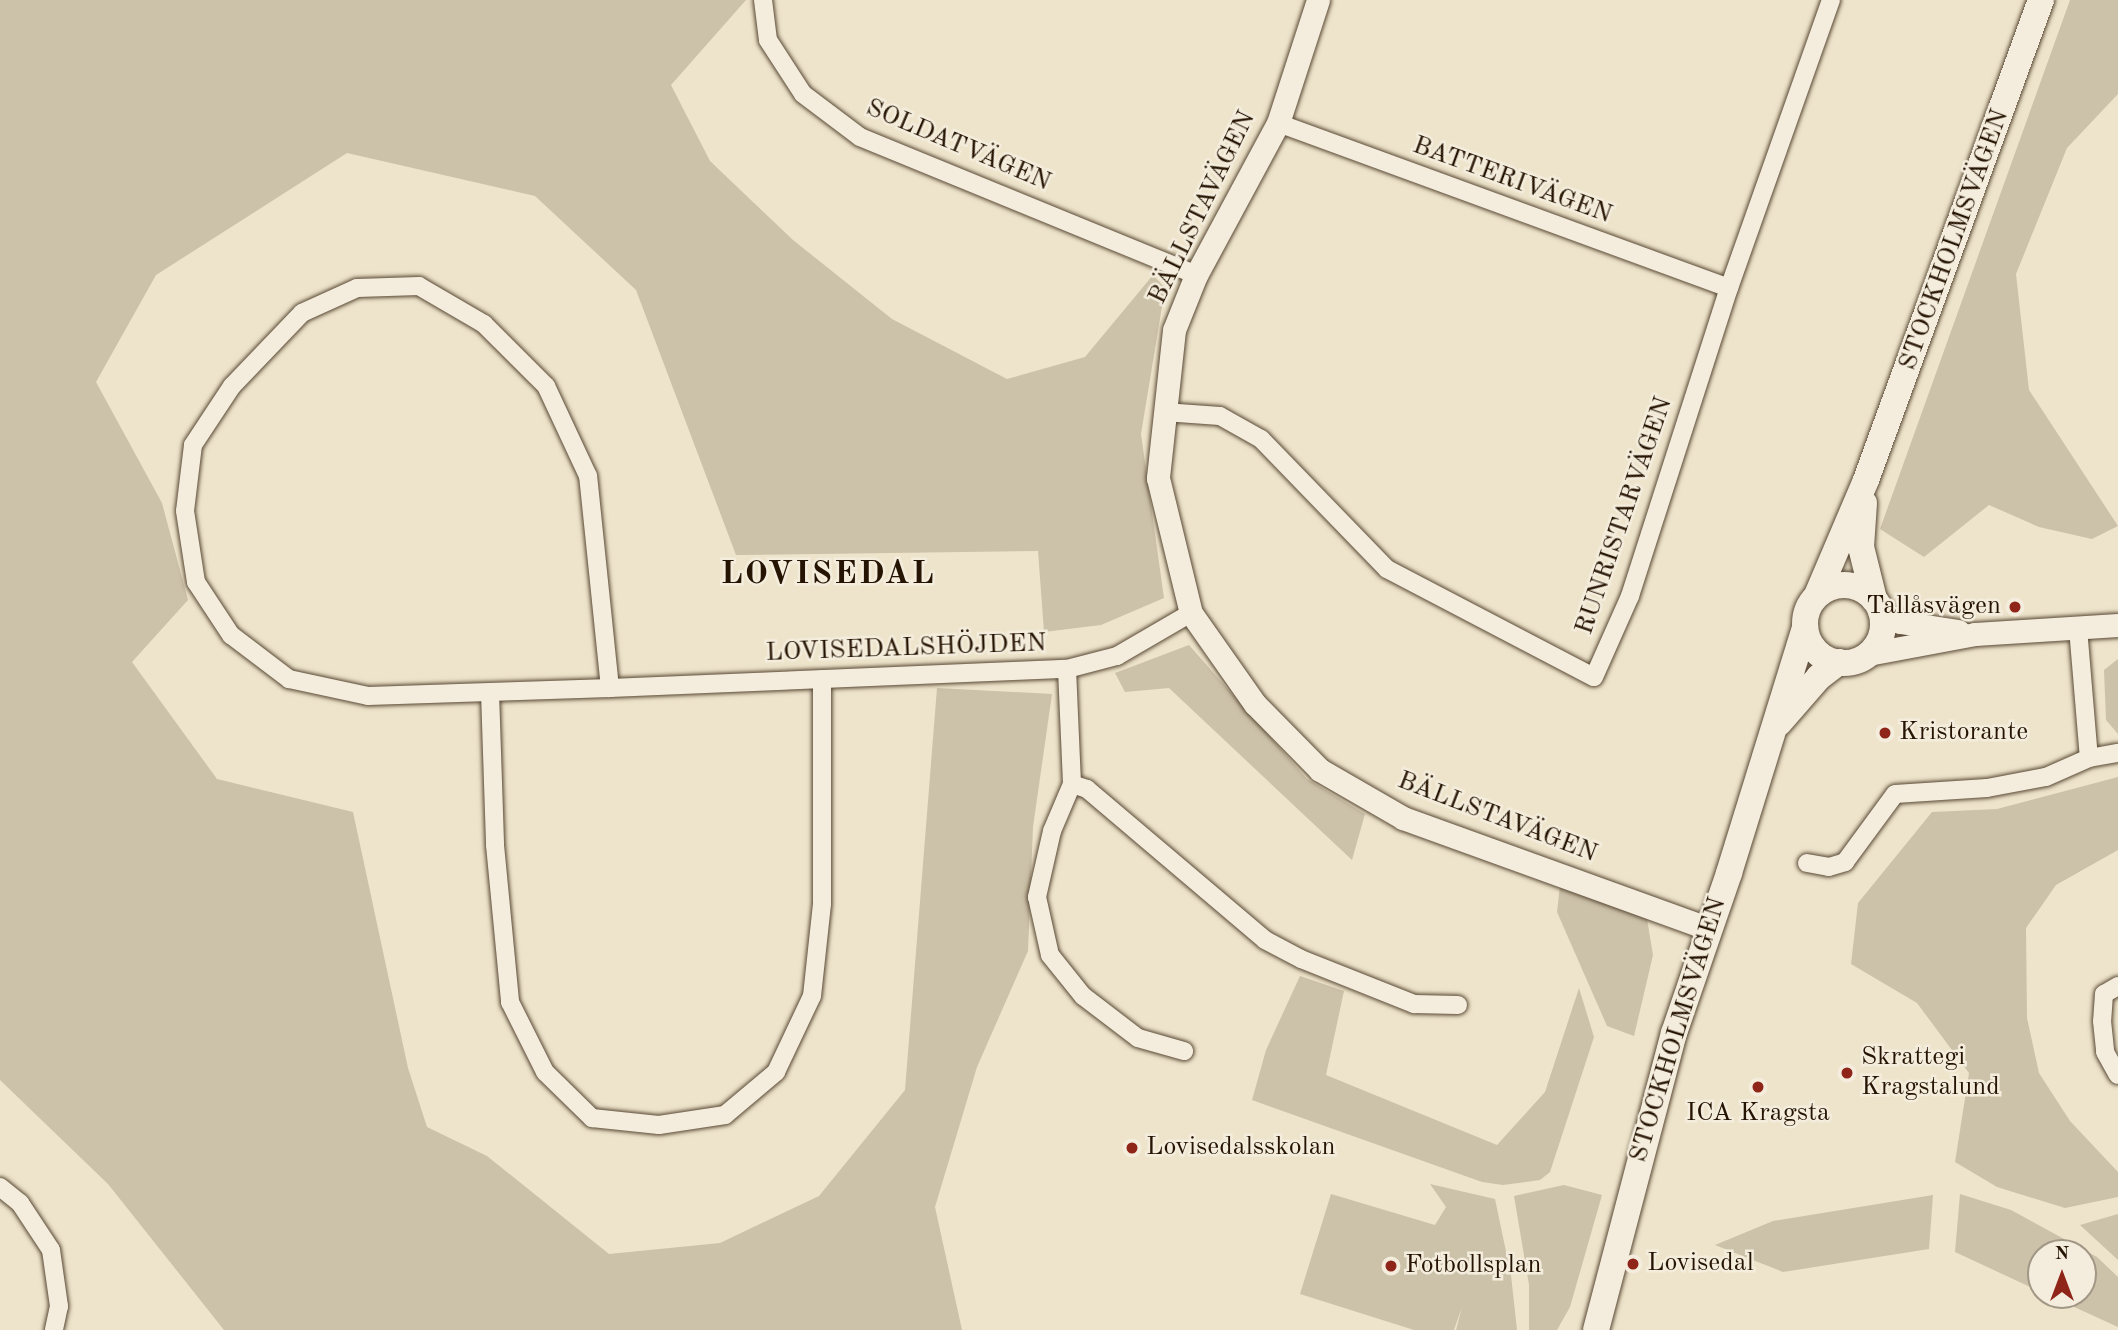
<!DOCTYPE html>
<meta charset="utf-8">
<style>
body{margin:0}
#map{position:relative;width:2118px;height:1330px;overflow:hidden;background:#eee4cb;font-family:"Old Standard TT",serif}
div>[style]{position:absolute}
.green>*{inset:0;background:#ccc1a9}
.roads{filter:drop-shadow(0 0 2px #584834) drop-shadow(0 0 2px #584834)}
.minor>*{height:18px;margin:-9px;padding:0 9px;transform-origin:9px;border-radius:9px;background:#f4eddd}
.tertiary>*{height:23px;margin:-11.5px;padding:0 11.5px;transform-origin:11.5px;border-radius:11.5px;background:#f4eddd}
.secondary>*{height:26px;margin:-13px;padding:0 13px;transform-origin:13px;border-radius:13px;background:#f4eddd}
.secondary>.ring{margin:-13px;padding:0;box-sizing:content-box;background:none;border:26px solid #f4eddd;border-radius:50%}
.dots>*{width:19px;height:19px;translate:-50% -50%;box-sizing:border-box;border:4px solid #f4eddd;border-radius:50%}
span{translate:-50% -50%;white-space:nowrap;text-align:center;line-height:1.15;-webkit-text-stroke:5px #f4eddd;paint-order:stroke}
.street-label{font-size:26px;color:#261402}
.poi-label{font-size:26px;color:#261402}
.right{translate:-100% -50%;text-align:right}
.left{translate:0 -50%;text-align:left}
.district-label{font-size:33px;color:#261402;font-weight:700;letter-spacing:2px}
.north{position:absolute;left:2027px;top:1239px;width:70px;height:70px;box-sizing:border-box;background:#f4eddd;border:2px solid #a29685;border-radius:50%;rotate:0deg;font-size:19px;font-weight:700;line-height:28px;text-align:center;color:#261402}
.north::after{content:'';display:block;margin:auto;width:24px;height:32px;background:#8f2418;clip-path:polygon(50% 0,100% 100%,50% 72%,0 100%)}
</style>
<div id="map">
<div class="green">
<div style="clip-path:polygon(0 0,746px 0,671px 85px,710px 161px,793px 240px,892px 319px,1007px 379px,1085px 357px,1153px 275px,1165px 288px,1141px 434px,1164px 598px,1101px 625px,1044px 632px,1038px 551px,736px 555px,636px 290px,535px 196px,347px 153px,156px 275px,96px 382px,162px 503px,188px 600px,132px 662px,217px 779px,353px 812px,408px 1068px,427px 1127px,487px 1156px,609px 1254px,720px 1243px,819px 1196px,905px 1090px,937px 688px,1052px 694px,1033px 827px,1028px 951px,977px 1067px,935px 1207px,962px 1330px,224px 1330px,108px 1184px,0 1080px)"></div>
<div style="clip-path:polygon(2070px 0,2118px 0,2118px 94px,2067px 148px,2016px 274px,2029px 390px,2118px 526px,2092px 539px,2039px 527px,1989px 505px,1924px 557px,1880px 529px)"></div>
<div style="clip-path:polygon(1189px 645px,1307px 779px,1365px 814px,1352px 860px,1169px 688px,1125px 692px,1115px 673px)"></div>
<div style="clip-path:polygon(2118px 659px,2118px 734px,2106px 720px,2104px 670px)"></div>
<div style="clip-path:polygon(2118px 777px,2118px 850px,2056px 885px,2026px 928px,2027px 1018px,2039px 1073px,2070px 1121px,2118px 1172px,2118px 1197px,2065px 1208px,1997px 1187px,1955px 1162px,1969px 1073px,1917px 1003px,1851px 964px,1858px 903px,1932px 812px,1997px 809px)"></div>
<div style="clip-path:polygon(1560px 885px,1647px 919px,1653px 955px,1634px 1036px,1607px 1026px,1557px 912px)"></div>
<div style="clip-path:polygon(1300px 976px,1344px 991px,1326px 1075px,1497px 1145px,1545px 1092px,1579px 988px,1594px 1037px,1550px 1172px,1540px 1180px,1503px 1185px,1482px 1182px,1252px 1100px,1266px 1050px)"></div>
<div style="clip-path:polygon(1430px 1184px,1495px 1199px,1511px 1275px,1517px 1330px,1456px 1330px,1462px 1307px,1454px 1330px,1414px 1330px,1300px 1294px,1331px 1194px,1435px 1225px,1446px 1207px)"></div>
<div style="clip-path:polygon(1564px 1185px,1602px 1195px,1570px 1307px,1557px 1330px,1529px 1330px,1529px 1285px,1514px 1196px)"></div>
<div style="clip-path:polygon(1960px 1194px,2011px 1210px,2097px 1257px,2118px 1277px,2118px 1327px,2048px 1295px,2083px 1295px,2083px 1253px,2041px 1253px,2041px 1292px,1955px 1252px)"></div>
<div style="clip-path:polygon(1933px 1195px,1929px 1249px,1783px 1272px,1715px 1245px,1773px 1221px)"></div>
<div style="clip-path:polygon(2118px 1214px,2118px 1260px,2080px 1225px)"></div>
</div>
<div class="roads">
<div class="minor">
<div style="left:763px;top:0;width:40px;rotate:82.9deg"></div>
<div style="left:768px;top:40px;width:64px;rotate:57.1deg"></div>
<div style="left:803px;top:94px;width:71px;rotate:37deg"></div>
<div style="left:860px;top:137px;width:363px;rotate:22.3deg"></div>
<div style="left:1278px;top:123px;width:480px;rotate:20.1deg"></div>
<div style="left:1164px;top:412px;width:56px;rotate:4.1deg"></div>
<div style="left:1220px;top:416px;width:47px;rotate:29.3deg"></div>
<div style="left:1261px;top:439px;width:181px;rotate:45.9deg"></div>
<div style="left:1387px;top:569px;width:233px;rotate:27.6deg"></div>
<div style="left:1594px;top:677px;width:89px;rotate:-66deg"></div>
<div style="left:1630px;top:596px;width:324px;rotate:-72.2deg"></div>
<div style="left:1729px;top:288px;width:306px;rotate:-70.5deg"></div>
<div style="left:2078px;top:628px;width:130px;rotate:85.2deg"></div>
<div style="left:1067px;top:669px;width:115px;rotate:87.5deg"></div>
<div style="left:1072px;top:784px;width:16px;rotate:18deg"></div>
<div style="left:1087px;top:789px;width:233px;rotate:40.3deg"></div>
<div style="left:1265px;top:940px;width:41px;rotate:27.8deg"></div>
<div style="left:1301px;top:959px;width:122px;rotate:21.7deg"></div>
<div style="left:1414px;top:1004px;width:44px;rotate:1.3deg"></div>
<div style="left:610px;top:688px;width:213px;rotate:-95.9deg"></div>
<div style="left:588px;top:476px;width:99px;rotate:-115deg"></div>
<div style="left:546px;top:386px;width:88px;rotate:-135deg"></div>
<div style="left:484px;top:324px;width:75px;rotate:-149.7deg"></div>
<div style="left:419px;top:286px;width:62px;rotate:178.2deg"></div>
<div style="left:357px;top:288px;width:60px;rotate:155.6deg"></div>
<div style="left:302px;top:313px;width:101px;rotate:133.8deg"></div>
<div style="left:232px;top:386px;width:71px;rotate:123.5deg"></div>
<div style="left:193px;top:445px;width:66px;rotate:96.9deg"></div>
<div style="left:185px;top:511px;width:72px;rotate:81.2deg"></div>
<div style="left:196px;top:582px;width:64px;rotate:56.6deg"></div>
<div style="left:231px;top:635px;width:73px;rotate:37.2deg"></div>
<div style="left:289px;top:679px;width:81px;rotate:12.1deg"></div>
<div style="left:368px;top:696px;width:242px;rotate:-1.9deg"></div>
<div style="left:610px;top:688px;width:457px;rotate:-2.4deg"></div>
<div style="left:1067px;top:669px;width:52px;rotate:-14.6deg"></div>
<div style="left:1117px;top:656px;width:86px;rotate:-30.2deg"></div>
<div style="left:490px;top:692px;width:153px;rotate:88.1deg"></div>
<div style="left:495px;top:845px;width:158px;rotate:84.5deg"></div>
<div style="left:510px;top:1002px;width:78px;rotate:63.4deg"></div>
<div style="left:545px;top:1072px;width:66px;rotate:44.4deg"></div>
<div style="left:592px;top:1118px;width:67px;rotate:6deg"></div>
<div style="left:659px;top:1125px;width:67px;rotate:-8.6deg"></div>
<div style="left:725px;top:1115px;width:67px;rotate:-40.1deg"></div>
<div style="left:776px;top:1072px;width:84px;rotate:-64.7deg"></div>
<div style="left:812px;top:996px;width:93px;rotate:-83.8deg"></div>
<div style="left:822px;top:904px;width:225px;rotate:-90deg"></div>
<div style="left:1072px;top:784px;width:51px;rotate:113.1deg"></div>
<div style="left:1052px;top:831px;width:68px;rotate:102.8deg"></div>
<div style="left:1037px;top:897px;width:59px;rotate:77.4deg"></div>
<div style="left:1050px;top:955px;width:53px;rotate:51.2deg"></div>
<div style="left:1083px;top:996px;width:69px;rotate:37.4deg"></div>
<div style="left:1138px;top:1038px;width:48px;rotate:15.8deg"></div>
<div style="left:1807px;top:863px;width:22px;rotate:10deg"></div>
<div style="left:1829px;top:867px;width:17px;rotate:-17deg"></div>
<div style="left:1845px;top:862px;width:84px;rotate:-53.7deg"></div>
<div style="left:1895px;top:794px;width:92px;rotate:-3.7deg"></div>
<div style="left:1987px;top:788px;width:60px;rotate:-10.6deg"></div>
<div style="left:2046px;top:777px;width:47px;rotate:-23.8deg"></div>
<div style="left:2089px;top:758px;width:29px;rotate:-10deg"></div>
<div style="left:2118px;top:986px;width:16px;rotate:150deg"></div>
<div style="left:2104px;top:994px;width:27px;rotate:94deg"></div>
<div style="left:2102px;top:1021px;width:31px;rotate:84deg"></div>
<div style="left:2105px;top:1052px;width:26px;rotate:61deg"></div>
<div style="left:0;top:1187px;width:26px;rotate:39deg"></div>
<div style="left:20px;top:1203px;width:56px;rotate:56.6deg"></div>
<div style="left:51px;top:1250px;width:57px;rotate:81.9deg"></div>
<div style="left:59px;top:1306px;width:25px;rotate:102deg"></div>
</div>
<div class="tertiary">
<div style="left:1318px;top:0;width:129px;rotate:108deg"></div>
<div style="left:1278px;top:123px;width:173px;rotate:118.3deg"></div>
<div style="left:1196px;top:275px;width:59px;rotate:111.8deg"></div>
<div style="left:1174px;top:330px;width:149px;rotate:96.2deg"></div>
<div style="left:1158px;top:478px;width:139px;rotate:76.3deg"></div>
<div style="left:1191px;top:613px;width:111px;rotate:54.9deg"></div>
<div style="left:1255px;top:704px;width:93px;rotate:45.4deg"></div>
<div style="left:1320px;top:770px;width:96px;rotate:30deg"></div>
<div style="left:1403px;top:818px;width:326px;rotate:19.9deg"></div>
<div style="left:1881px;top:612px;width:21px;rotate:28deg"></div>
<div style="left:1900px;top:622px;width:59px;rotate:8.8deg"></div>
<div style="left:1868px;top:654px;width:109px;rotate:-10.6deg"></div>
<div style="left:1975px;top:634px;width:143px;rotate:-3.6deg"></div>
</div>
<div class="secondary">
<div style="left:1864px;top:503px;width:44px;rotate:93.9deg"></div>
<div style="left:1861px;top:547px;width:54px;rotate:76deg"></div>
<div class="ring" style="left:1805px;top:585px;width:52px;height:52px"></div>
<div style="left:1817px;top:595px;width:125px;rotate:-66.9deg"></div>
<div style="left:1866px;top:480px;width:511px;rotate:-69.97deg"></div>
<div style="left:1779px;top:723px;width:61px;rotate:-49deg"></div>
<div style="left:1819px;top:677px;width:25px;rotate:-37deg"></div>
<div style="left:1596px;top:1330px;width:307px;rotate:-75.3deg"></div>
<div style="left:1674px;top:1033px;width:169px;rotate:-71deg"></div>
<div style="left:1729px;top:873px;width:257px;rotate:-72.8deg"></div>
</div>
</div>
<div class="dots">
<div style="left:2015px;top:607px;background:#8f2418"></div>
<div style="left:1885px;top:733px;background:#8f2418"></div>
<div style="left:1847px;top:1073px;background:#8f2418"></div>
<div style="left:1758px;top:1087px;background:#8f2418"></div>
<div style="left:1132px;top:1148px;background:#8f2418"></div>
<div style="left:1633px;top:1264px;background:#8f2418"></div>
<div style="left:1391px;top:1266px;background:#8f2418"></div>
</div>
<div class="street-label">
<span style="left:958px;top:146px;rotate:23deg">SOLDATVÄGEN</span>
<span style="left:1512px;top:181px;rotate:20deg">BATTERIVÄGEN</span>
<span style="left:1203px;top:208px;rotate:-64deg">BÄLLSTAVÄGEN</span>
<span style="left:1955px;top:240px;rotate:-70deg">STOCKHOLMSVÄGEN</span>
<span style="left:1625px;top:516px;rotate:-71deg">RUNRISTARVÄGEN</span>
<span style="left:906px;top:649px;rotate:-2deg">LOVISEDALSHÖJDEN</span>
<span style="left:1497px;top:818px;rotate:21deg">BÄLLSTAVÄGEN</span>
<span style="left:1679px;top:1030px;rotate:-73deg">STOCKHOLMSVÄGEN</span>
</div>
<div class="poi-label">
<span class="right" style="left:2001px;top:607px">Tallåsvägen</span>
<span class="left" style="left:1899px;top:733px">Kristorante</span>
<span class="left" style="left:1861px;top:1073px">Skrattegi<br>Kragstalund</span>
<span style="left:1758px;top:1114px">ICA Kragsta</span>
<span class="left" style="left:1146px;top:1148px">Lovisedalsskolan</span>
<span class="left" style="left:1647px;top:1264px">Lovisedal</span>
<span class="left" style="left:1405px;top:1266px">Fotbollsplan</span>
</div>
<div class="district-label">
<span style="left:828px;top:575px">LOVISEDAL</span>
</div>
<div class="north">N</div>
</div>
